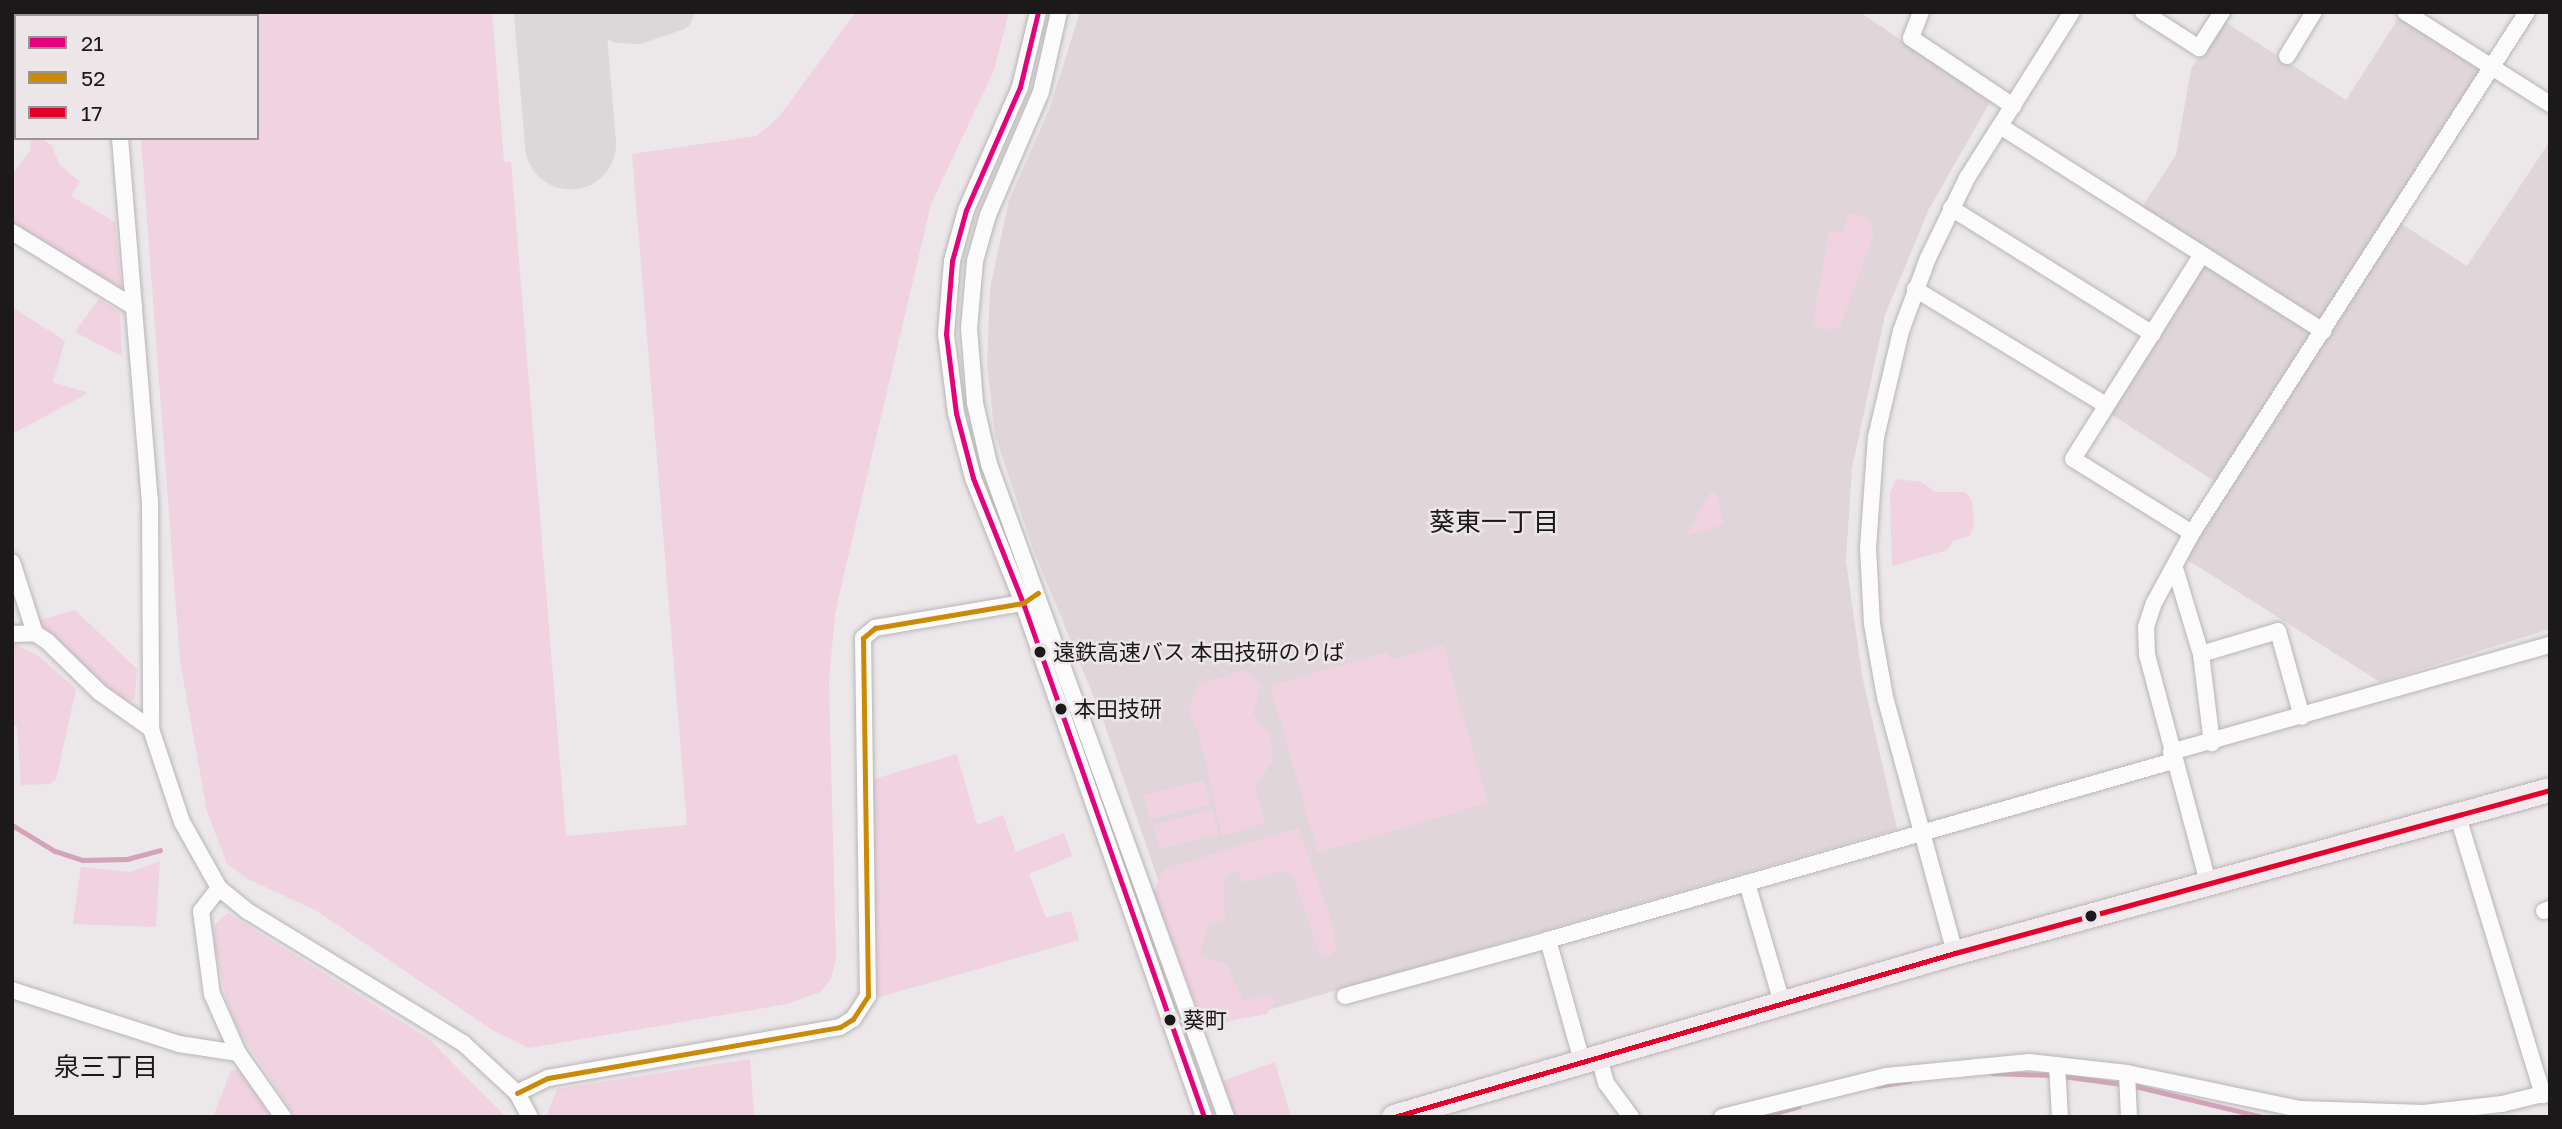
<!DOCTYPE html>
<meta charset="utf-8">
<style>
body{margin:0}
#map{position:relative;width:2562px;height:1129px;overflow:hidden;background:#ece7e9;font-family:"Golos Text","Noto Sans JP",sans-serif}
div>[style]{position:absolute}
.built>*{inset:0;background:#e0d6da;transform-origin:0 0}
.green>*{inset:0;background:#f0d2e0;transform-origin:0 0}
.stream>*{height:4.5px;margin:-2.25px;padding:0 2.25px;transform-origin:2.25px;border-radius:2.25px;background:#d4a2b9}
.taxiway>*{height:37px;margin:-18.5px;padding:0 18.5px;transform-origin:18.5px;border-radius:18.5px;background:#dbd8da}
.runway>*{height:91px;margin:-45.5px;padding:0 45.5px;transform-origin:45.5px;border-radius:45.5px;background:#dbd8da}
.roads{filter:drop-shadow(0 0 2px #b8b5b6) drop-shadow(0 0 2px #b8b5b6)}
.minor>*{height:16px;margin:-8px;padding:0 8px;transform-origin:8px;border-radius:8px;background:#fcfbfc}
.highway>*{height:24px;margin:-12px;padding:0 12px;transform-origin:12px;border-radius:12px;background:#f2eaed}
.bus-1>*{height:5px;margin:-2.5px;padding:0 2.5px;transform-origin:2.5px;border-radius:2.5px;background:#e5007d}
.bus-2>*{height:5px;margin:-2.5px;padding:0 2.5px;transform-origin:2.5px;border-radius:2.5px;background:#cb8a05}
.bus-3>*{height:5px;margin:-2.5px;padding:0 2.5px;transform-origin:2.5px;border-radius:2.5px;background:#e4002b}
.dots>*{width:19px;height:19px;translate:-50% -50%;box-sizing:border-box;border:4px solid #ede6e9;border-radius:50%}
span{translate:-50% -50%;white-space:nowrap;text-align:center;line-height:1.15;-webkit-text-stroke:5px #ede6e9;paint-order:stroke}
.bus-label{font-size:22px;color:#1b191a}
.left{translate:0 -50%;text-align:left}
.neighbourhood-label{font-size:26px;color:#1b191a}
.frame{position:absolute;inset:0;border:14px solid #1b191a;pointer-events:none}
.legend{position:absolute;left:14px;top:14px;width:245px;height:126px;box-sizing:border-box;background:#ede6e9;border:2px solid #999496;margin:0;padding:9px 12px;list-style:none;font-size:21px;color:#1b191a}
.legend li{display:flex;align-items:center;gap:14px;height:35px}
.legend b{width:35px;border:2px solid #999496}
</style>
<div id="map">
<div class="built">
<div style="clip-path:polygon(1080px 12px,1860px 12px,1990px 102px,1929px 209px,1885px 315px,1852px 468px,1846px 561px,1862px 675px,1897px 829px,1209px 1027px,1102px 717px,1033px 549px,995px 435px,987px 366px,990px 288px,1009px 200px,1049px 110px)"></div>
<div style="clip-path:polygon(2401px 14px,2483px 69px,2321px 322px,2140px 210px,2176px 155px,2191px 69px,2222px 20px,2346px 100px)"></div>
<div style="clip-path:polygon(2550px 141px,2550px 629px,2380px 682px,2183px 557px,2400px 223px,2467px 266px)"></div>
<div style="left:2205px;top:264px;width:128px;height:177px;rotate:33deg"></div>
</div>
<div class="green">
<div style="clip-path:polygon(12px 12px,100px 16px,16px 16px,16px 124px)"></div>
<div style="clip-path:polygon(132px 12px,492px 12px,504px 162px,511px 162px,566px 836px,687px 825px,632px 154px,757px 136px,779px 117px,856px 12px,1009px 12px,994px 70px,931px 204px,835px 613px,829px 682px,836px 959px,831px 979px,820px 992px,787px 1004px,529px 1048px,492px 1030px,317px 911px,246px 878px,227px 864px,207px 811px,180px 661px,141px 138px,257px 138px,257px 16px)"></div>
<div style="clip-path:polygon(30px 138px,42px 138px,52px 146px,59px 164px,80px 182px,71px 196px,115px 222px,122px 295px,12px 226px,12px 174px,31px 149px)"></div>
<div style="clip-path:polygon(1847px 214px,1867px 217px,1874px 234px,1841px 325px,1834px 330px,1817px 327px,1813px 321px,1829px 231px,1843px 232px)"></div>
<div style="clip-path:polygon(99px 299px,120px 313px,122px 356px,75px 332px)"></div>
<div style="clip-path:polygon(14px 308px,65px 341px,53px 382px,88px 393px,12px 434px)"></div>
<div style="clip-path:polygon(1897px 479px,1921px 482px,1936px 492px,1965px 492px,1972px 500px,1974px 524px,1970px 536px,1954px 540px,1947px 550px,1892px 566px,1890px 492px)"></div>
<div style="clip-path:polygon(1710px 493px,1716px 493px,1724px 524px,1686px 536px)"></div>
<div style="clip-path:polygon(75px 610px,137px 669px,135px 699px,124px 704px,52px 637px,30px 623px)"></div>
<div style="clip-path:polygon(12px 643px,39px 656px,76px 689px,56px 780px,50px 784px,21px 785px,17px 726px,12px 726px)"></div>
<div style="clip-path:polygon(1443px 645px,1488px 803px,1318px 853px,1270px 686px,1388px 652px,1391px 660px)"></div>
<div style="clip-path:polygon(1245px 670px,1261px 685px,1253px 714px,1270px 736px,1273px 760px,1255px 786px,1265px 823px,1222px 836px,1199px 734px,1188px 710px,1199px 684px)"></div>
<div style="clip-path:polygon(957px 754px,977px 825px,1003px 815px,1016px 852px,1064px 833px,1072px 856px,1029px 874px,1046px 918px,1071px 911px,1079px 940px,872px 999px,871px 780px)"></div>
<div style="left:1204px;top:780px;width:25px;height:62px;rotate:76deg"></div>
<div style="left:1212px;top:809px;width:25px;height:61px;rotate:74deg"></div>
<div style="clip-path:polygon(1298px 828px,1333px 924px,1336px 949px,1331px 956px,1320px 956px,1293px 876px,1280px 871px,1243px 883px,1239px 872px,1232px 871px,1224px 879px,1225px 920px,1209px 924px,1200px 956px,1226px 964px,1244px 1001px,1261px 996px,1272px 996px,1276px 1002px,1267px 1014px,1204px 1025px,1153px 893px,1164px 869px)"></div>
<div style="clip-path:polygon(160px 861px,156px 927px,73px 924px,81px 867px,131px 872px)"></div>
<div style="clip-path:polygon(227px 913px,429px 1039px,506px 1117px,296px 1117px,240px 1033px,226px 998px,214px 942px,215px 925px)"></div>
<div style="clip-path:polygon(750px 1059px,754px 1117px,546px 1117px,557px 1089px)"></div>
<div style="clip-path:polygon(1275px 1062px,1291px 1117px,1234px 1117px,1222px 1081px)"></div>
<div style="clip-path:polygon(231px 1070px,240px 1071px,272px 1117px,213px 1117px)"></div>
</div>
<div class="stream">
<div style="left:12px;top:825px;width:50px;rotate:31.2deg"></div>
<div style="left:55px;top:851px;width:29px;rotate:18deg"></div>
<div style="left:83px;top:860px;width:44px;rotate:-1.3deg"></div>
<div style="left:127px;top:859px;width:34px;rotate:-15deg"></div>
<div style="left:1992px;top:1073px;width:61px;rotate:1.9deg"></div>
<div style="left:2062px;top:1076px;width:62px;rotate:7.5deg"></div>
<div style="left:2131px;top:1085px;width:136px;rotate:13.6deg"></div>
<div style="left:1877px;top:1086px;width:33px;rotate:-9deg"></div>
<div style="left:1763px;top:1117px;width:37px;rotate:-17deg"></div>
</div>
<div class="taxiway">
<div style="left:596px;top:12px;width:26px;rotate:28deg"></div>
<div style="left:619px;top:24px;width:18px;rotate:3deg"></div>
<div style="left:637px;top:25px;width:40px;rotate:-18.9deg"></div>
</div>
<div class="runway">
<div style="left:559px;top:12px;width:132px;rotate:85.2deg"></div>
</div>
<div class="roads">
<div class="minor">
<div style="left:110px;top:12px;width:4px;rotate:90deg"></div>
<div style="left:1038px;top:12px;width:77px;rotate:103.5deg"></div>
<div style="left:1020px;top:87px;width:134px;rotate:113.7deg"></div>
<div style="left:966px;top:210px;width:53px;rotate:105.4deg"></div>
<div style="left:952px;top:261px;width:73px;rotate:94.7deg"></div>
<div style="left:946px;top:334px;width:80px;rotate:82.8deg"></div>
<div style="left:956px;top:413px;width:67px;rotate:75.3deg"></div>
<div style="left:973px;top:478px;width:135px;rotate:68.2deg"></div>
<div style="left:1023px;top:603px;width:545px;rotate:70.6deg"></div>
<div style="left:1059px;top:12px;width:82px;rotate:102.7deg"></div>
<div style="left:1041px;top:92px;width:134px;rotate:113.3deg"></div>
<div style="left:988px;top:215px;width:48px;rotate:105.8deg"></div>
<div style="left:975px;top:261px;width:67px;rotate:95.1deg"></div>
<div style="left:969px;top:328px;width:75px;rotate:85.4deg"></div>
<div style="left:975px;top:403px;width:63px;rotate:77.1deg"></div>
<div style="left:989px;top:464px;width:695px;rotate:70.05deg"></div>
<div style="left:1921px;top:12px;width:28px;rotate:111deg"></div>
<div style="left:1911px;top:38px;width:123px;rotate:33.7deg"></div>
<div style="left:2143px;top:12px;width:67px;rotate:32.7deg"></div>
<div style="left:2199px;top:48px;width:43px;rotate:-57.4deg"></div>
<div style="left:2405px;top:12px;width:172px;rotate:32.4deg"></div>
<div style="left:2287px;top:56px;width:52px;rotate:-58.5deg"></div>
<div style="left:2000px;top:126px;width:383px;rotate:32.4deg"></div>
<div style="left:120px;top:138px;width:363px;rotate:85.3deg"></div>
<div style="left:150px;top:500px;width:229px;rotate:89.7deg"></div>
<div style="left:151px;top:729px;width:98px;rotate:71.6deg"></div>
<div style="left:182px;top:822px;width:76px;rotate:60.7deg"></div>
<div style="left:219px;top:888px;width:38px;rotate:39deg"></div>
<div style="left:249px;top:912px;width:252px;rotate:31.5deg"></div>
<div style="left:464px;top:1044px;width:72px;rotate:42.8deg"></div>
<div style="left:517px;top:1093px;width:27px;rotate:62deg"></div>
<div style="left:1951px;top:208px;width:238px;rotate:32deg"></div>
<div style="left:12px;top:232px;width:143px;rotate:31.6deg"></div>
<div style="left:1915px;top:289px;width:223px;rotate:31.3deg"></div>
<div style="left:2192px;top:533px;width:140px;rotate:-148.1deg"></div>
<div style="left:2073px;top:459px;width:240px;rotate:-57.8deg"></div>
<div style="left:12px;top:562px;width:75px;rotate:72.1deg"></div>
<div style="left:2175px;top:568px;width:90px;rotate:73.2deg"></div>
<div style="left:2201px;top:654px;width:80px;rotate:-16.6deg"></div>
<div style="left:2278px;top:631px;width:89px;rotate:74.4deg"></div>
<div style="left:12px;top:634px;width:23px;rotate:-2deg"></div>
<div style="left:35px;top:633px;width:14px;rotate:34deg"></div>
<div style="left:47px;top:641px;width:73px;rotate:44.4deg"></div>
<div style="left:99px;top:692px;width:64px;rotate:35.4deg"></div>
<div style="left:2201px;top:654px;width:90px;rotate:83deg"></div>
<div style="left:2171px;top:752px;width:394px;rotate:-15.8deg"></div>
<div style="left:2458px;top:817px;width:291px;rotate:73deg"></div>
<div style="left:1747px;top:883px;width:125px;rotate:73.7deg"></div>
<div style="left:2209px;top:886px;width:239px;rotate:-105deg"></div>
<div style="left:2147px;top:655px;width:28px;rotate:-92deg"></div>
<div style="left:2146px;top:627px;width:25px;rotate:-72deg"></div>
<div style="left:2154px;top:603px;width:80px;rotate:-61.5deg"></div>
<div style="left:2192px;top:533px;width:619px;rotate:-57.26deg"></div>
<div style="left:219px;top:888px;width:29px;rotate:128deg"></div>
<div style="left:201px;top:911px;width:84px;rotate:82.5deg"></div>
<div style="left:212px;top:994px;width:64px;rotate:66.2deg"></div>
<div style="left:238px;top:1053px;width:78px;rotate:54.9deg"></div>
<div style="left:2544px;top:911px;width:6px;rotate:-18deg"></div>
<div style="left:1955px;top:953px;width:265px;rotate:-105.3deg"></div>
<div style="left:1885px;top:697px;width:74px;rotate:-100.1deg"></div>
<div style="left:1872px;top:624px;width:76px;rotate:-93deg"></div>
<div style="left:1868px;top:548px;width:111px;rotate:-85.9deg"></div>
<div style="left:1876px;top:437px;width:109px;rotate:-76.7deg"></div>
<div style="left:1901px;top:331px;width:78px;rotate:-69.7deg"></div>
<div style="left:1928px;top:258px;width:89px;rotate:-64deg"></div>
<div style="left:1967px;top:178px;width:196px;rotate:-57.7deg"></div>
<div style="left:12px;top:990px;width:176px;rotate:17.9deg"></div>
<div style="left:179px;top:1044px;width:60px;rotate:8.7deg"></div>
<div style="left:1345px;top:996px;width:211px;rotate:-15.4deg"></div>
<div style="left:1599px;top:1057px;width:27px;rotate:75deg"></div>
<div style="left:1606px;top:1083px;width:42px;rotate:53.7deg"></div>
<div style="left:1582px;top:1061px;width:126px;rotate:-105.7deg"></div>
<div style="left:1548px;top:940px;width:650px;rotate:-15.98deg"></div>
<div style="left:2057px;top:1065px;width:52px;rotate:86.7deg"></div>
<div style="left:2127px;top:1073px;width:44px;rotate:87.4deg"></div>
<div style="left:517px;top:1093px;width:34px;rotate:-26deg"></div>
<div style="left:548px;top:1078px;width:296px;rotate:-9.9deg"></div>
<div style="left:840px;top:1027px;width:15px;rotate:-32deg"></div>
<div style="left:853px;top:1019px;width:27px;rotate:-57deg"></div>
<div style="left:868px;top:996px;width:358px;rotate:-90.8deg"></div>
<div style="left:863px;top:638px;width:16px;rotate:-40deg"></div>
<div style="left:875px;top:628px;width:150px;rotate:-9.6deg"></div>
<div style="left:1023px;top:603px;width:10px;rotate:-37deg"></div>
<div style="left:1722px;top:1117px;width:169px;rotate:-14deg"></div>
<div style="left:1886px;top:1076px;width:144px;rotate:-5.6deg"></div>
<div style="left:2029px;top:1062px;width:99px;rotate:6.4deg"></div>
<div style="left:2127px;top:1073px;width:177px;rotate:11.8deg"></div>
<div style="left:2300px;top:1109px;width:124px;rotate:1.8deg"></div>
<div style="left:2424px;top:1113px;width:79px;rotate:-6.6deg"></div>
<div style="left:2502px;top:1104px;width:49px;rotate:-14deg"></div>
</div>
<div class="highway">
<div style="left:1394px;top:1117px;width:584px;rotate:-16.3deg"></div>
<div style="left:1955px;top:953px;width:617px;rotate:-15.32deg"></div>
</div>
</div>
<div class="bus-1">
<div style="left:1038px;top:12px;width:77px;rotate:103.5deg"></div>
<div style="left:1020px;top:87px;width:134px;rotate:113.7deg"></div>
<div style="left:966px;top:210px;width:53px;rotate:105.4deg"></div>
<div style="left:952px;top:261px;width:73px;rotate:94.7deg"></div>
<div style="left:946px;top:334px;width:80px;rotate:82.8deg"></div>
<div style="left:956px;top:413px;width:67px;rotate:75.3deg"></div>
<div style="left:973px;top:478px;width:135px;rotate:68.2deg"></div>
<div style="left:1023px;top:603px;width:545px;rotate:70.6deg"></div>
</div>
<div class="bus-2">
<div style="left:517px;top:1093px;width:34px;rotate:-26deg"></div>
<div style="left:548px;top:1078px;width:296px;rotate:-9.9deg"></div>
<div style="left:840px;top:1027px;width:15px;rotate:-32deg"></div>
<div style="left:853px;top:1019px;width:27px;rotate:-57deg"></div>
<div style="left:868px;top:996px;width:358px;rotate:-90.8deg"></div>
<div style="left:863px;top:638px;width:16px;rotate:-40deg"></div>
<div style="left:875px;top:628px;width:150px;rotate:-9.6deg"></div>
<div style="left:1023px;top:603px;width:18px;rotate:-34deg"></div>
</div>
<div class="bus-3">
<div style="left:1394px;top:1117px;width:584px;rotate:-16.3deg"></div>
<div style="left:1955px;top:953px;width:617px;rotate:-15.32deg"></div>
</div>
<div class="dots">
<div style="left:1040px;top:652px;background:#1b191a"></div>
<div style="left:1061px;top:709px;background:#1b191a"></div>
<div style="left:2091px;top:916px;background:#1b191a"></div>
<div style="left:1170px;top:1020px;background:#1b191a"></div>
</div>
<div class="bus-label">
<span class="left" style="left:1053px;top:652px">遠鉄高速バス 本田技研のりば</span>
<span class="left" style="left:1074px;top:709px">本田技研</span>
<span class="left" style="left:1183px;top:1020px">葵町</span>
</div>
<div class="neighbourhood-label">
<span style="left:1494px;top:522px">葵東一丁目</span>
<span style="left:106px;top:1067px">泉三丁目</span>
</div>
<div class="frame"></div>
<ul class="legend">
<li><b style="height:9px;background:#e5007d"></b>21</li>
<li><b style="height:9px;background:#cb8a05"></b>52</li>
<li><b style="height:9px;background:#e4002b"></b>17</li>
</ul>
</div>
